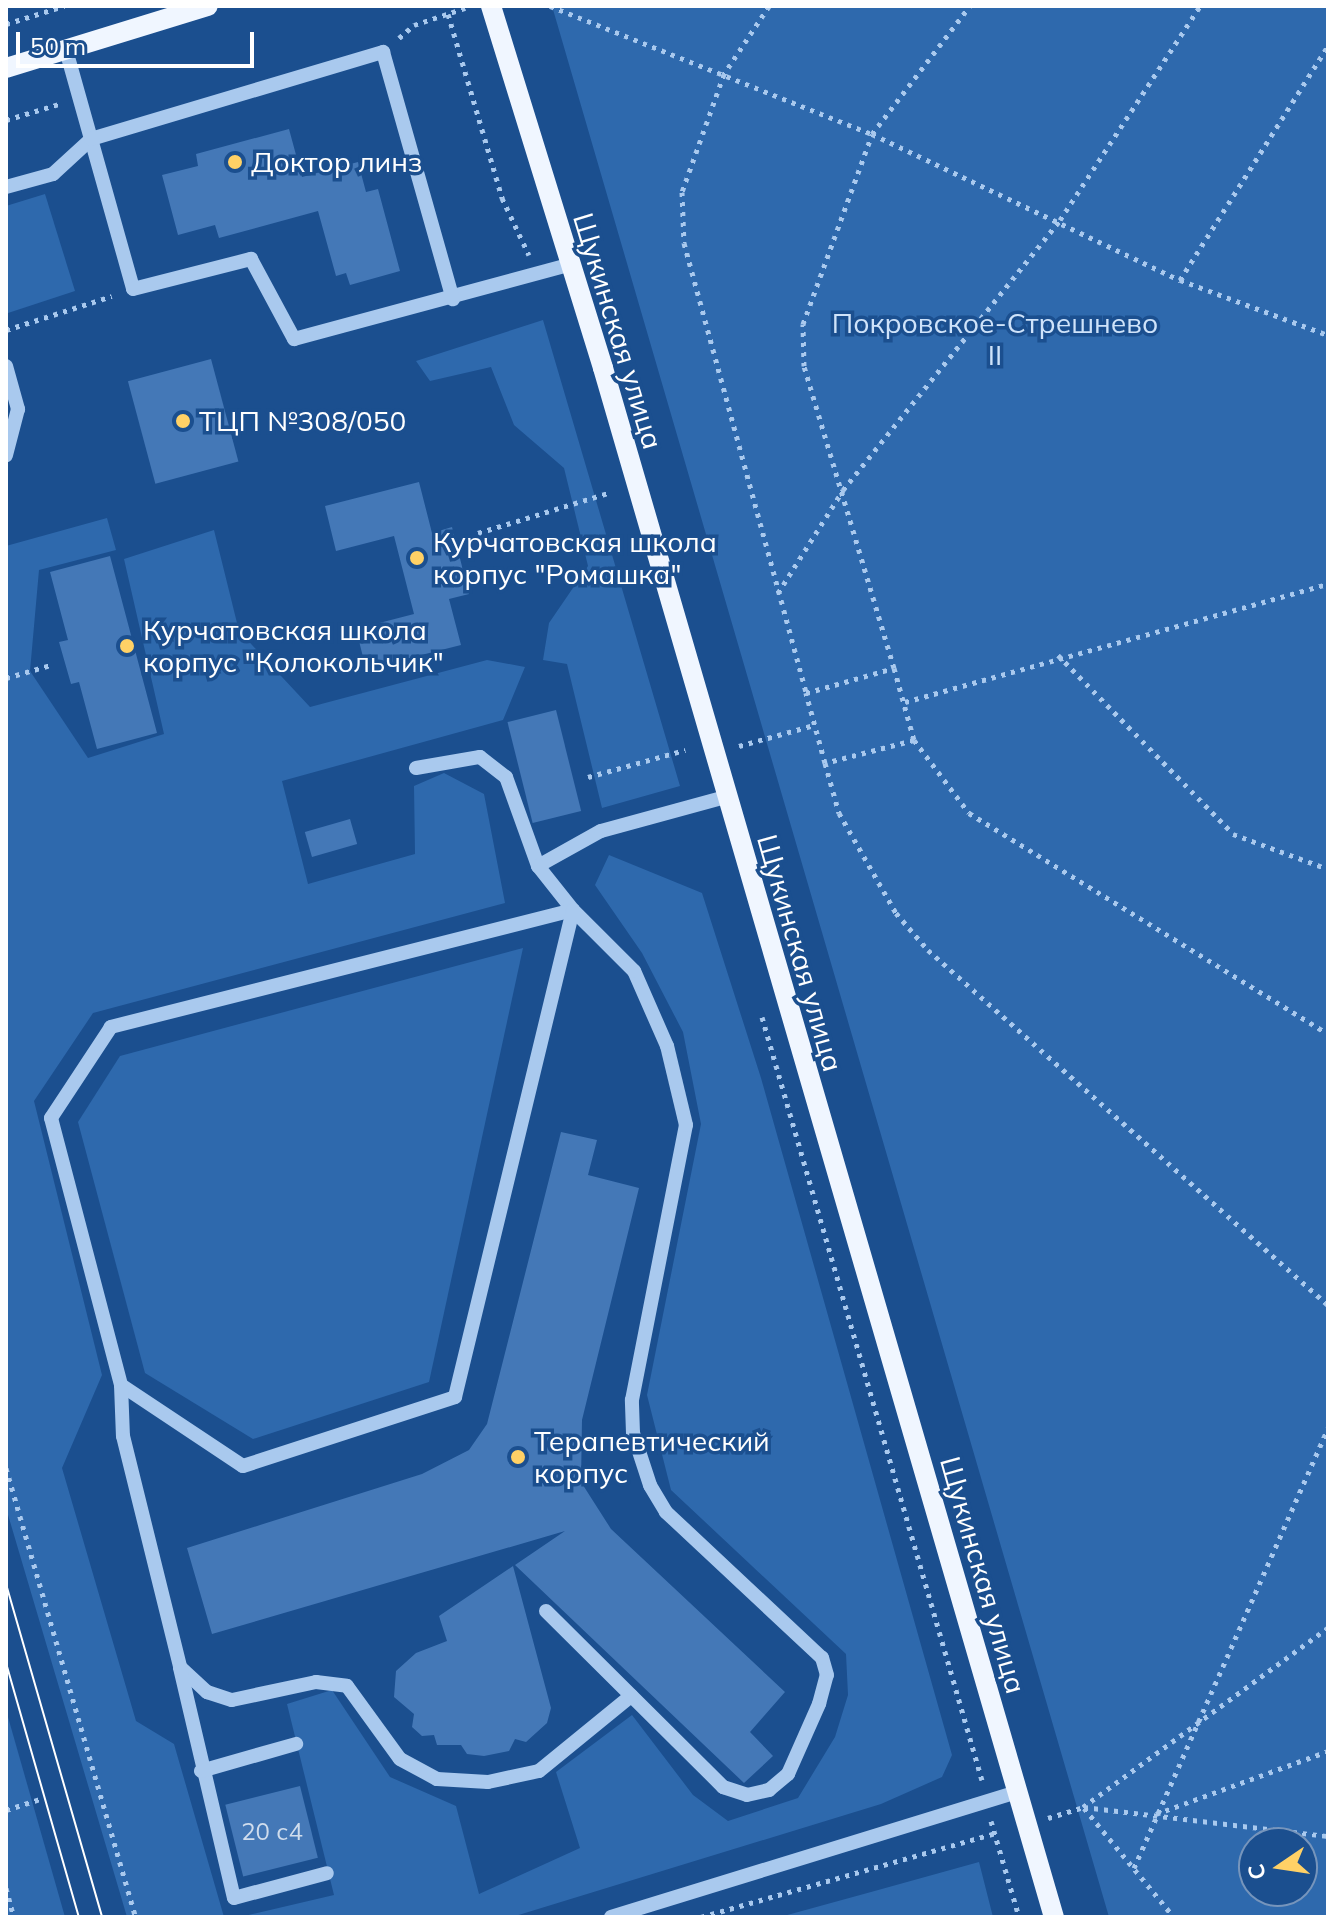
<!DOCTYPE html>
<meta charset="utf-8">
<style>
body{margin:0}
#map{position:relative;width:1334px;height:1923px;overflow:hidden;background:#1b4f8f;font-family:Mulish,sans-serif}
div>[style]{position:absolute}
.green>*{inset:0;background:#2e69ad}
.building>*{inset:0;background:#4478b7;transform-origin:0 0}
.path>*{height:5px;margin-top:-2.5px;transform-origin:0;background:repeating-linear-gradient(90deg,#a9c9ee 0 4px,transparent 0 10px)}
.minor>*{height:14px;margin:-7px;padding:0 7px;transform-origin:7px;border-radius:7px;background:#a9c9ee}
.major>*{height:20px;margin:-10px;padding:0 10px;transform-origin:10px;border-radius:10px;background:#f0f6ff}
.tram>*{height:2px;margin:-1px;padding:0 1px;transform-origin:1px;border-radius:1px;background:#fff}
.dots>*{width:22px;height:22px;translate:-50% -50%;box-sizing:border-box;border:4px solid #1b4f8f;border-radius:50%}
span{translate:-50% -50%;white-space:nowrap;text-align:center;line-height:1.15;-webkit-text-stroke:7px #1b4f8f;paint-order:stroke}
.number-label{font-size:24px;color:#d0dded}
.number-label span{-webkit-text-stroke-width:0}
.poi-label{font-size:28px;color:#fff}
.left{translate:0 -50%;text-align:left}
.park-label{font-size:28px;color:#cfe3fa}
.street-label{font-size:28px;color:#fff}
.frame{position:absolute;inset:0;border:8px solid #fff;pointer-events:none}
.north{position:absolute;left:1238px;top:1827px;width:80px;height:80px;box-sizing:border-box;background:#1b4f8f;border:2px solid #7695bc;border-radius:50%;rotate:257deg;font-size:22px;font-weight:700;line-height:32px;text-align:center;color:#fff}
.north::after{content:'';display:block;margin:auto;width:28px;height:36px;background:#ffd166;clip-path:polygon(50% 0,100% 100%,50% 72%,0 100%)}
.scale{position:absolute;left:16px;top:32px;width:238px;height:36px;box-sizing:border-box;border:4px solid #fff;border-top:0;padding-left:10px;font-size:24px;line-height:28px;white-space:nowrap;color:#fff;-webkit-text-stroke:6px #1b4f8f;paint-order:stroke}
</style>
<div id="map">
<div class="green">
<div style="clip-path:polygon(evenodd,552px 6px,1328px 6px,1328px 1917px,1109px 1917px,552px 6px,1254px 1843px,1302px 1843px,1302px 1891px,1254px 1891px,1254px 1843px)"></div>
<div style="clip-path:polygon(45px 194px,75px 291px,8px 313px,6px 206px)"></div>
<div style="clip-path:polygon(543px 320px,680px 786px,602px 808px,567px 664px,543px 660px,549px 623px,588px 566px,564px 468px,514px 425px,491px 367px,430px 381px,416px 361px)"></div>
<div style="clip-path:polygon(107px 518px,116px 550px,39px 570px,30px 671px,88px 758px,164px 734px,124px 559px,214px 530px,239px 631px,310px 707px,487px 660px,525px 667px,503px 720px,282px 781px,308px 884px,415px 854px,414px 786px,444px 773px,484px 794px,505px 903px,93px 1013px,34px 1101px,102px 1375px,62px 1468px,136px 1721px,174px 1744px,224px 1917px,127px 1917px,6px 1508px,6px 546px)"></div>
<div style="clip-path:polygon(609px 855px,702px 893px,761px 1078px,952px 1755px,942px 1777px,881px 1804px,512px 1917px,240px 1917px,334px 1895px,287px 1704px,332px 1690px,390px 1777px,456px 1806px,479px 1894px,580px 1848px,556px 1772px,632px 1715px,693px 1795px,728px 1821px,798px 1798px,835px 1737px,848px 1695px,846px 1654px,671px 1490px,647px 1395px,701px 1124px,683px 1032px,642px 953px,595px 885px)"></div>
<div style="clip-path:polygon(523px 948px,429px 1382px,253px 1439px,145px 1373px,78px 1122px,120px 1056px)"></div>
<div style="clip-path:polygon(6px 1710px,65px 1917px,6px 1917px)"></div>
<div style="clip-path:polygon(979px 1862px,993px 1917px,780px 1917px,871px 1892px)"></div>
</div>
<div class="building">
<div style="clip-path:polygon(289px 129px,302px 177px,358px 162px,366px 192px,378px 189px,400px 271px,350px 285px,346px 273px,336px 276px,318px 211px,219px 238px,215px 225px,178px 235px,162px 175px,198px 166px,196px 154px)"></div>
<div style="left:211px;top:359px;width:106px;height:86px;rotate:75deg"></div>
<div style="clip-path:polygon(419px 482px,432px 533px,452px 527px,469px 594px,449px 599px,461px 645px,366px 669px,356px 629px,414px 614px,394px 536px,336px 551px,325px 506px)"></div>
<div style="clip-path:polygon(110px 556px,157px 733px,97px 749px,79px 682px,71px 684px,59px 642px,68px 640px,50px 572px)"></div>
<div style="left:556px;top:710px;width:104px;height:50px;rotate:76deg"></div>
<div style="left:350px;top:819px;width:26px;height:47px;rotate:74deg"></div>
<div style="clip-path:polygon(561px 1132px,597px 1140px,588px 1175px,639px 1188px,582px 1420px,581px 1482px,611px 1529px,785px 1692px,750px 1732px,773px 1756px,744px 1783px,515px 1565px,565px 1531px,212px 1634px,187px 1548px,422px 1474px,469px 1450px,487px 1424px)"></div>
<div style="clip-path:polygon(513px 1566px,551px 1708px,547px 1723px,526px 1742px,515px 1739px,509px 1751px,484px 1756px,467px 1754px,461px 1745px,437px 1745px,434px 1735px,422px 1736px,412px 1727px,414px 1714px,394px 1697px,396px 1671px,416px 1653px,447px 1641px,439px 1616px)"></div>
<div style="left:300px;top:1786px;width:74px;height:77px;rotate:76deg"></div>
</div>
<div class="path">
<div style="left:550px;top:6px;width:347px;rotate:21.7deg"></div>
<div style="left:872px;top:134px;width:341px;rotate:25.4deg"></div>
<div style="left:1180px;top:280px;width:158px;rotate:20.4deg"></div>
<div style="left:769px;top:6px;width:82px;rotate:123.5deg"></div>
<div style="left:724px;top:74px;width:125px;rotate:109.6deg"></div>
<div style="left:682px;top:192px;width:51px;rotate:87.8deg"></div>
<div style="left:684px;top:243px;width:466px;rotate:74.8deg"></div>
<div style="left:448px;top:14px;width:192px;rotate:73.6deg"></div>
<div style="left:502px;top:198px;width:63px;rotate:64.7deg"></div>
<div style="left:6px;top:24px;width:61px;rotate:-17.2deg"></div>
<div style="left:399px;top:38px;width:20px;rotate:-41deg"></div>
<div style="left:414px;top:25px;width:54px;rotate:-18.4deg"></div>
<div style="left:6px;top:120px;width:55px;rotate:-16.8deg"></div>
<div style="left:1180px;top:280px;width:277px;rotate:-57.7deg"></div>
<div style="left:6px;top:330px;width:111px;rotate:-17.8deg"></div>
<div style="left:478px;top:533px;width:139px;rotate:-17.1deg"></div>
<div style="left:778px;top:593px;width:122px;rotate:-57.7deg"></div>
<div style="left:843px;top:490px;width:346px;rotate:-51.2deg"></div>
<div style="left:1060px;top:220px;width:256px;rotate:-56.8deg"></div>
<div style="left:1058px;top:655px;width:250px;rotate:45.6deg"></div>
<div style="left:1233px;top:834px;width:101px;rotate:20.2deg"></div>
<div style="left:894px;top:668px;width:315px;rotate:-106.6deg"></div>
<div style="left:804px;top:366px;width:42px;rotate:-91.4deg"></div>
<div style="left:803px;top:324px;width:202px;rotate:-70deg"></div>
<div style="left:872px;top:134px;width:161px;rotate:-52.6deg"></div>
<div style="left:894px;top:668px;width:75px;rotate:74.5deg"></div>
<div style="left:914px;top:740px;width:92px;rotate:165.5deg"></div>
<div style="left:825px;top:763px;width:73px;rotate:-105.2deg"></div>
<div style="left:806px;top:693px;width:91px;rotate:-15.9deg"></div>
<div style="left:6px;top:678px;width:47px;rotate:-16.1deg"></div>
<div style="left:905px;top:702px;width:439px;rotate:-15.6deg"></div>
<div style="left:914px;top:740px;width:91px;rotate:53deg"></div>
<div style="left:969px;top:813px;width:422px;rotate:31.6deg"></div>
<div style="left:739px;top:746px;width:78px;rotate:-15.6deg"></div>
<div style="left:825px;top:763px;width:52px;rotate:74.4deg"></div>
<div style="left:839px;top:813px;width:115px;rotate:60.3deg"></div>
<div style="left:896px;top:913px;width:49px;rotate:49.1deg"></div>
<div style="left:928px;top:950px;width:535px;rotate:41.59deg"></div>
<div style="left:588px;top:777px;width:101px;rotate:-15.6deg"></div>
<div style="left:762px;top:1017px;width:794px;rotate:73.92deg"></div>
<div style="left:6px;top:1468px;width:467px;rotate:73.9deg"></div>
<div style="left:1084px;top:1807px;width:246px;rotate:6.8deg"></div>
<div style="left:1084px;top:1808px;width:141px;rotate:50.5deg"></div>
<div style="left:6px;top:1810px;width:38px;rotate:-18deg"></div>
<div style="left:1156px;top:1814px;width:183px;rotate:-20.1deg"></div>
<div style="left:1048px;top:1818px;width:37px;rotate:-17deg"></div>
<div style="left:1083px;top:1807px;width:303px;rotate:-36.2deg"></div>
<div style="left:991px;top:1821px;width:100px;rotate:73.7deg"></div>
<div style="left:1134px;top:1868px;width:481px;rotate:-66.2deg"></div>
<div style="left:6px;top:1888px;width:30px;rotate:75deg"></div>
<div style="left:701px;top:1917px;width:307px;rotate:-15.9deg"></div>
</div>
<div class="minor">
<div style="left:66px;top:50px;width:248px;rotate:74.3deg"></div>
<div style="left:133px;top:289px;width:122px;rotate:-14.3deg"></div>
<div style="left:251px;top:259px;width:91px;rotate:61.7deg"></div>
<div style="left:294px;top:339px;width:284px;rotate:-15.1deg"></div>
<div style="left:6px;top:187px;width:49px;rotate:-15.5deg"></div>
<div style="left:53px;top:174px;width:52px;rotate:-42.6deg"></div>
<div style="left:91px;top:139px;width:305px;rotate:-16.6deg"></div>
<div style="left:383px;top:52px;width:257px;rotate:74.2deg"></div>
<div style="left:6px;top:366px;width:45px;rotate:74.4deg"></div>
<div style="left:18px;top:409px;width:48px;rotate:104.6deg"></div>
<div style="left:416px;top:768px;width:65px;rotate:-9.8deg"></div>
<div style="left:480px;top:757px;width:33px;rotate:38deg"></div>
<div style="left:506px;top:777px;width:95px;rotate:70.2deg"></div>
<div style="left:538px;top:866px;width:72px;rotate:-29.1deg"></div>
<div style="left:601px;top:831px;width:129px;rotate:-15.3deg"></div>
<div style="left:538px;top:866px;width:56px;rotate:51.5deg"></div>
<div style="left:573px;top:910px;width:477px;rotate:165.8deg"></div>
<div style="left:111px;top:1027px;width:109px;rotate:123.4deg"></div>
<div style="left:51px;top:1118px;width:276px;rotate:75.3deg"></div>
<div style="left:121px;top:1385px;width:146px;rotate:33.6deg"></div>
<div style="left:243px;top:1466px;width:223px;rotate:-18deg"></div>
<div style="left:455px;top:1397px;width:501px;rotate:-76.38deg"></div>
<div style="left:121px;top:1385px;width:51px;rotate:87.8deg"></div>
<div style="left:123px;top:1436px;width:238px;rotate:76.1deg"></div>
<div style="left:180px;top:1667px;width:37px;rotate:43deg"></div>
<div style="left:207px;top:1692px;width:26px;rotate:18deg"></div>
<div style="left:232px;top:1700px;width:86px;rotate:-12.1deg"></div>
<div style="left:316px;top:1682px;width:31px;rotate:7deg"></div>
<div style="left:347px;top:1686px;width:90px;rotate:54deg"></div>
<div style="left:400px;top:1759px;width:42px;rotate:28.4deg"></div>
<div style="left:437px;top:1779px;width:51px;rotate:3.4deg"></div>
<div style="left:488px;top:1782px;width:52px;rotate:-12.2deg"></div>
<div style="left:539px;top:1771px;width:119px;rotate:-39.2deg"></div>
<div style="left:546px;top:1611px;width:250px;rotate:44.8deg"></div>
<div style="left:723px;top:1787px;width:25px;rotate:18deg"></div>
<div style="left:747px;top:1795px;width:23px;rotate:-13deg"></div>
<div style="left:769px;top:1790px;width:25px;rotate:-40deg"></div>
<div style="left:788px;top:1774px;width:77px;rotate:-66.1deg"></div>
<div style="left:819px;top:1704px;width:30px;rotate:-75deg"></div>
<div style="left:827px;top:1675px;width:18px;rotate:-106deg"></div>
<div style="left:822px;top:1658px;width:214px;rotate:-136.9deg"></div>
<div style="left:666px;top:1512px;width:31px;rotate:-121deg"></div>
<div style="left:650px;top:1485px;width:55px;rotate:-108.1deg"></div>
<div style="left:633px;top:1433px;width:33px;rotate:-92deg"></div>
<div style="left:632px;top:1400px;width:280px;rotate:-78.9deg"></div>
<div style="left:686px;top:1125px;width:81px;rotate:-103.5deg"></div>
<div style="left:667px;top:1046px;width:82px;rotate:-113.7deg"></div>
<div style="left:634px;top:971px;width:86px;rotate:-135deg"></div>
<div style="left:180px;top:1668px;width:236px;rotate:76.8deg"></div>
<div style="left:234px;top:1898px;width:96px;rotate:-15deg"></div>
<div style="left:201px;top:1771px;width:99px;rotate:-15.9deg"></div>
<div style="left:611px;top:1917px;width:425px;rotate:-17.1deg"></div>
</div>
<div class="major">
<div style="left:491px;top:6px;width:379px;rotate:72.8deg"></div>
<div style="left:603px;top:368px;width:1613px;rotate:73.77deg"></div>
<div style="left:6px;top:68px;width:211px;rotate:-17.1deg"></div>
</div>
<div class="tram">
<div style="left:6px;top:1584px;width:347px;rotate:73.9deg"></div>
<div style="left:6px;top:1663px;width:264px;rotate:74deg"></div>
</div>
<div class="dots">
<div style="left:235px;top:162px;background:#ffd166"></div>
<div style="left:183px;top:421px;background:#ffd166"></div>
<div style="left:417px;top:558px;background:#ffd166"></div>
<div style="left:127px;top:646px;background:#ffd166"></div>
<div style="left:518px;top:1457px;background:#ffd166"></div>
</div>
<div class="number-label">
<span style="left:272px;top:1832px">20 с4</span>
</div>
<div class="poi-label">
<span class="left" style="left:251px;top:162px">Доктор линз</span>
<span class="left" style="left:199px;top:421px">ТЦП №308/050</span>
<span class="left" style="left:433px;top:558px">Курчатовская школа<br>корпус "Ромашка"</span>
<span class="left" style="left:143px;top:646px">Курчатовская школа<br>корпус "Колокольчик"</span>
<span class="left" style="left:534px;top:1457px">Терапевтический<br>корпус</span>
</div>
<div class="park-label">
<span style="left:995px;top:339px">Покровское-Стрешнево<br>II</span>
</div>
<div class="street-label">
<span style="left:618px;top:331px;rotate:73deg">Щукинская улица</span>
<span style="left:800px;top:953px;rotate:74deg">Щукинская улица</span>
<span style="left:983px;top:1575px;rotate:74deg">Щукинская улица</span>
</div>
<div class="frame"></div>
<div class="north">С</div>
<div class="scale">50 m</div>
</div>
